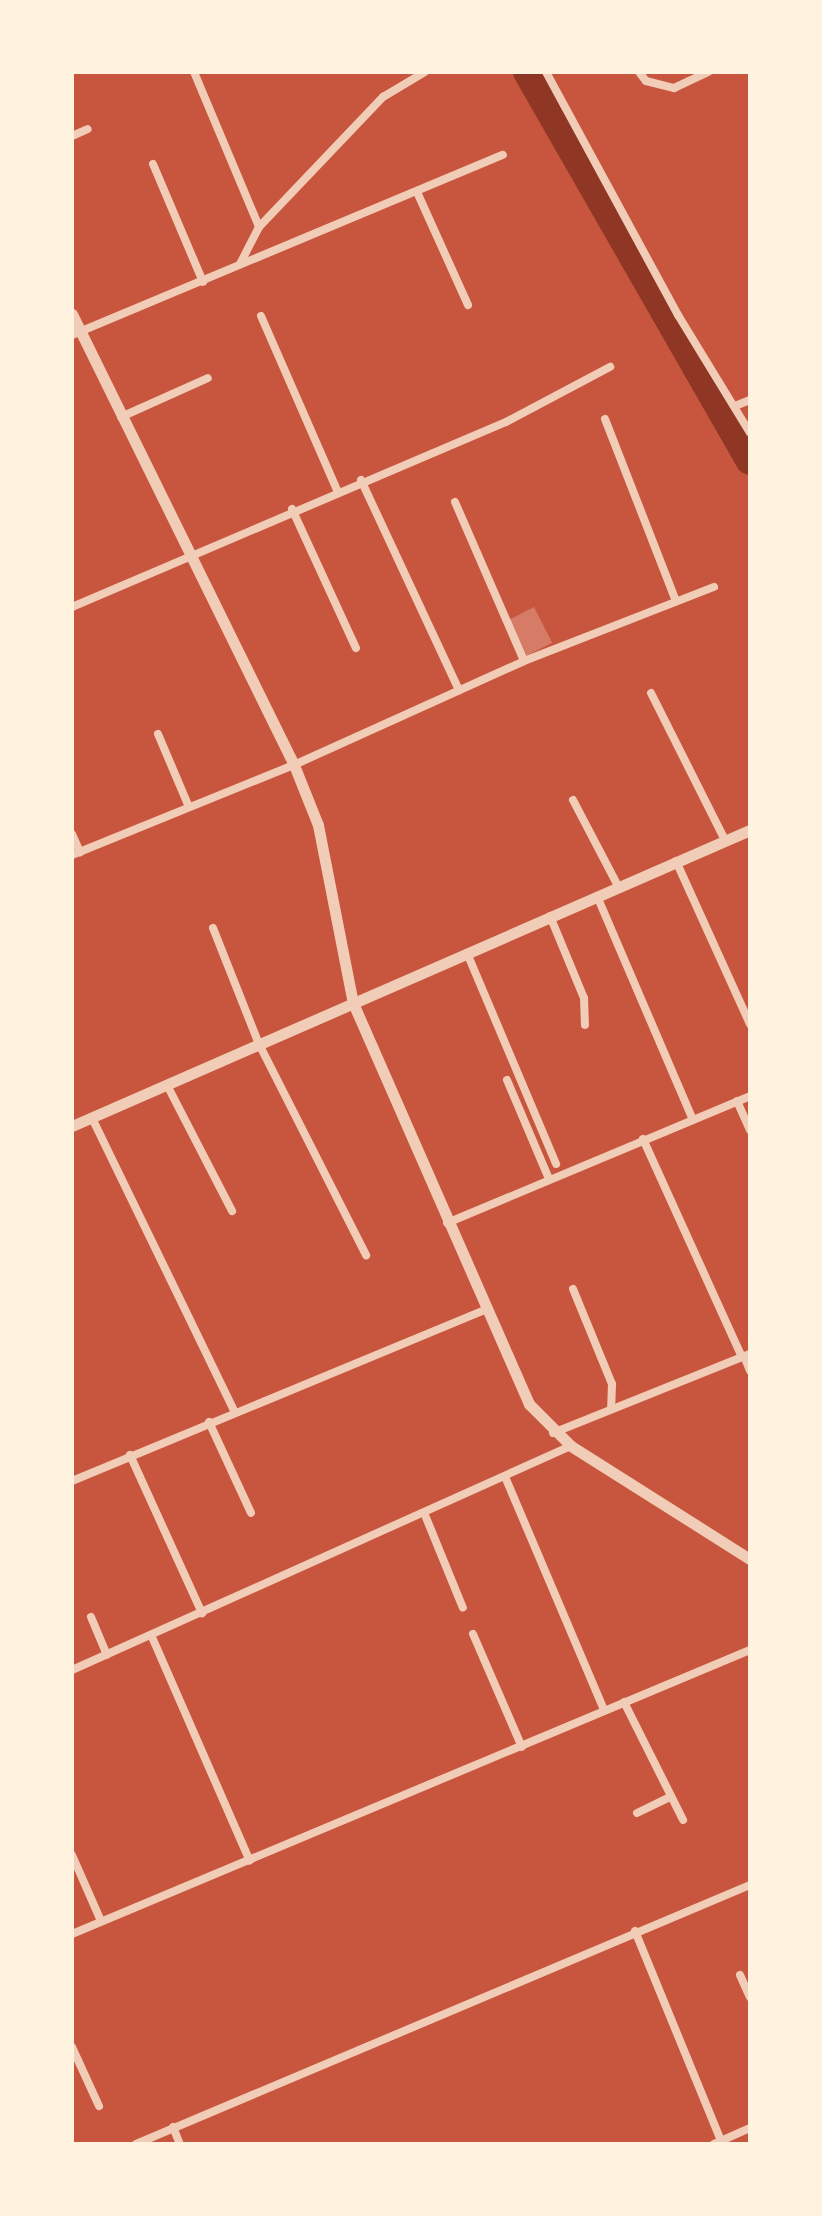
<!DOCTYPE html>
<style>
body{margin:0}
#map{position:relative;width:822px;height:2216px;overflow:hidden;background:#c8553d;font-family:"Work Sans",sans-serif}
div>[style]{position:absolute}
.river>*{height:28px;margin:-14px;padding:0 14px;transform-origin:14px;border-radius:14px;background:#8f3625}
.building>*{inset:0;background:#d67c66;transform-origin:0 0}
.minor>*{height:8px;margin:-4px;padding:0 4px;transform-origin:4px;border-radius:4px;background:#f1ccb7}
.tertiary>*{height:11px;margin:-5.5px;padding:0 5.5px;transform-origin:5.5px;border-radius:5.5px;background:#f1ccb7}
span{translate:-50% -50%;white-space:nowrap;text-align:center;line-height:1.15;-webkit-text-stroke:7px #fff3e0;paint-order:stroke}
.frame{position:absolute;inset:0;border:74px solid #fff3e0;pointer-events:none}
</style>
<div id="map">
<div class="river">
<div style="left:527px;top:72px;width:448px;rotate:60.2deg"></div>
</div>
<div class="building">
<div style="left:534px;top:607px;width:40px;height:29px;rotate:63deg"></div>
</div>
<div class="minor">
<div style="left:194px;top:72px;width:168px;rotate:67.2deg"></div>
<div style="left:546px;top:72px;width:277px;rotate:61.5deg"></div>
<div style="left:678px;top:315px;width:138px;rotate:58.6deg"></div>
<div style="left:639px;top:72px;width:11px;rotate:52deg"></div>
<div style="left:646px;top:81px;width:29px;rotate:14deg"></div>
<div style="left:674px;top:88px;width:38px;rotate:-25deg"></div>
<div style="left:72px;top:136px;width:17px;rotate:-24deg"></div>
<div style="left:153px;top:164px;width:128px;rotate:67deg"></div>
<div style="left:417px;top:192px;width:124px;rotate:65.7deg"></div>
<div style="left:240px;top:264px;width:42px;rotate:-62.8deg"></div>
<div style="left:259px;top:227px;width:180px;rotate:-46.4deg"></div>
<div style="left:383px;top:97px;width:49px;rotate:-30.8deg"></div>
<div style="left:261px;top:316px;width:190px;rotate:66.4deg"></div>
<div style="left:72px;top:335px;width:467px;rotate:-22.7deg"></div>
<div style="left:735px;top:406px;width:16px;rotate:-22deg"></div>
<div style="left:121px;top:417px;width:95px;rotate:-24.1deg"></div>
<div style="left:605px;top:419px;width:195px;rotate:68.7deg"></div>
<div style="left:361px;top:480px;width:232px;rotate:65deg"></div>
<div style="left:455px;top:502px;width:173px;rotate:66.5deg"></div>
<div style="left:292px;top:509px;width:153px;rotate:65.3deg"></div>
<div style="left:72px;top:607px;width:472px;rotate:-23.1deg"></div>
<div style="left:506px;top:422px;width:118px;rotate:-27.9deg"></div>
<div style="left:651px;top:693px;width:165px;rotate:63.3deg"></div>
<div style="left:158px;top:734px;width:79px;rotate:67deg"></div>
<div style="left:573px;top:800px;width:97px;rotate:62.4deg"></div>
<div style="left:72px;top:834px;width:20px;rotate:66deg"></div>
<div style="left:72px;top:855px;width:240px;rotate:-22.1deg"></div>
<div style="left:294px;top:765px;width:252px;rotate:-24.3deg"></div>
<div style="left:524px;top:661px;width:204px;rotate:-21.3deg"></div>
<div style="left:676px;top:861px;width:179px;rotate:65.6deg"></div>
<div style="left:597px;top:896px;width:241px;rotate:66.8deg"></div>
<div style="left:550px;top:916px;width:89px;rotate:67.5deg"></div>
<div style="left:584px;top:998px;width:27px;rotate:88deg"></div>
<div style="left:213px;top:928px;width:125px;rotate:68.4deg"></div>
<div style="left:259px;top:1044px;width:237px;rotate:63.1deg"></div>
<div style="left:467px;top:953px;width:229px;rotate:67.1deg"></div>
<div style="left:507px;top:1080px;width:108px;rotate:67deg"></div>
<div style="left:167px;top:1085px;width:142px;rotate:62.7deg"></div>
<div style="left:737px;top:1101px;width:32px;rotate:66deg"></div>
<div style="left:92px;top:1118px;width:327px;rotate:64.1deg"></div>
<div style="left:643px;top:1139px;width:239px;rotate:65.6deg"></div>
<div style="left:447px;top:1223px;width:329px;rotate:-22.7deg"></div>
<div style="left:573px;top:1289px;width:103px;rotate:67.7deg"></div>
<div style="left:612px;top:1384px;width:25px;rotate:92deg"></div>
<div style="left:744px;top:1356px;width:16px;rotate:68deg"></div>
<div style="left:209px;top:1422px;width:100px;rotate:65.2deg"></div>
<div style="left:553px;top:1433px;width:212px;rotate:-21.9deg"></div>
<div style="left:130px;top:1455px;width:174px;rotate:65.5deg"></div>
<div style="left:506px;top:1479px;width:251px;rotate:67deg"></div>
<div style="left:72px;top:1481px;width:449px;rotate:-22.5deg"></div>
<div style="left:425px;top:1515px;width:100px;rotate:67.8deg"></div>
<div style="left:91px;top:1617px;width:41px;rotate:67.2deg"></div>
<div style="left:473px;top:1634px;width:123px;rotate:66.6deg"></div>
<div style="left:152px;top:1637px;width:244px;rotate:66.4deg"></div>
<div style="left:72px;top:1670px;width:547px;rotate:-24.18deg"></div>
<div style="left:624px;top:1702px;width:132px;rotate:63.4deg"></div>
<div style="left:637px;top:1813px;width:37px;rotate:-26deg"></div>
<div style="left:72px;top:1855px;width:72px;rotate:66.3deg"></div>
<div style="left:635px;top:1931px;width:227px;rotate:67.7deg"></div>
<div style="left:72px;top:1934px;width:735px;rotate:-22.73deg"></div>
<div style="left:740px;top:1975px;width:24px;rotate:66deg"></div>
<div style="left:72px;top:2047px;width:65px;rotate:65.4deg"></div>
<div style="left:173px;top:2127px;width:18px;rotate:68deg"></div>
<div style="left:136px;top:2144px;width:666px;rotate:-22.87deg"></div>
<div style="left:714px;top:2144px;width:39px;rotate:-24deg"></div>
</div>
<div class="tertiary">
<div style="left:72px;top:314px;width:503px;rotate:63.79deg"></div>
<div style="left:294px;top:765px;width:65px;rotate:68.2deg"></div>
<div style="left:318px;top:825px;width:181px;rotate:78.9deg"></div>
<div style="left:353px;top:1003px;width:438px;rotate:66.3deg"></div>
<div style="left:529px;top:1404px;width:59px;rotate:45deg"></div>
<div style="left:571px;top:1446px;width:212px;rotate:32.3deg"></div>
<div style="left:72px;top:1126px;width:740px;rotate:-23.59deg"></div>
</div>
<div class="frame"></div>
</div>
